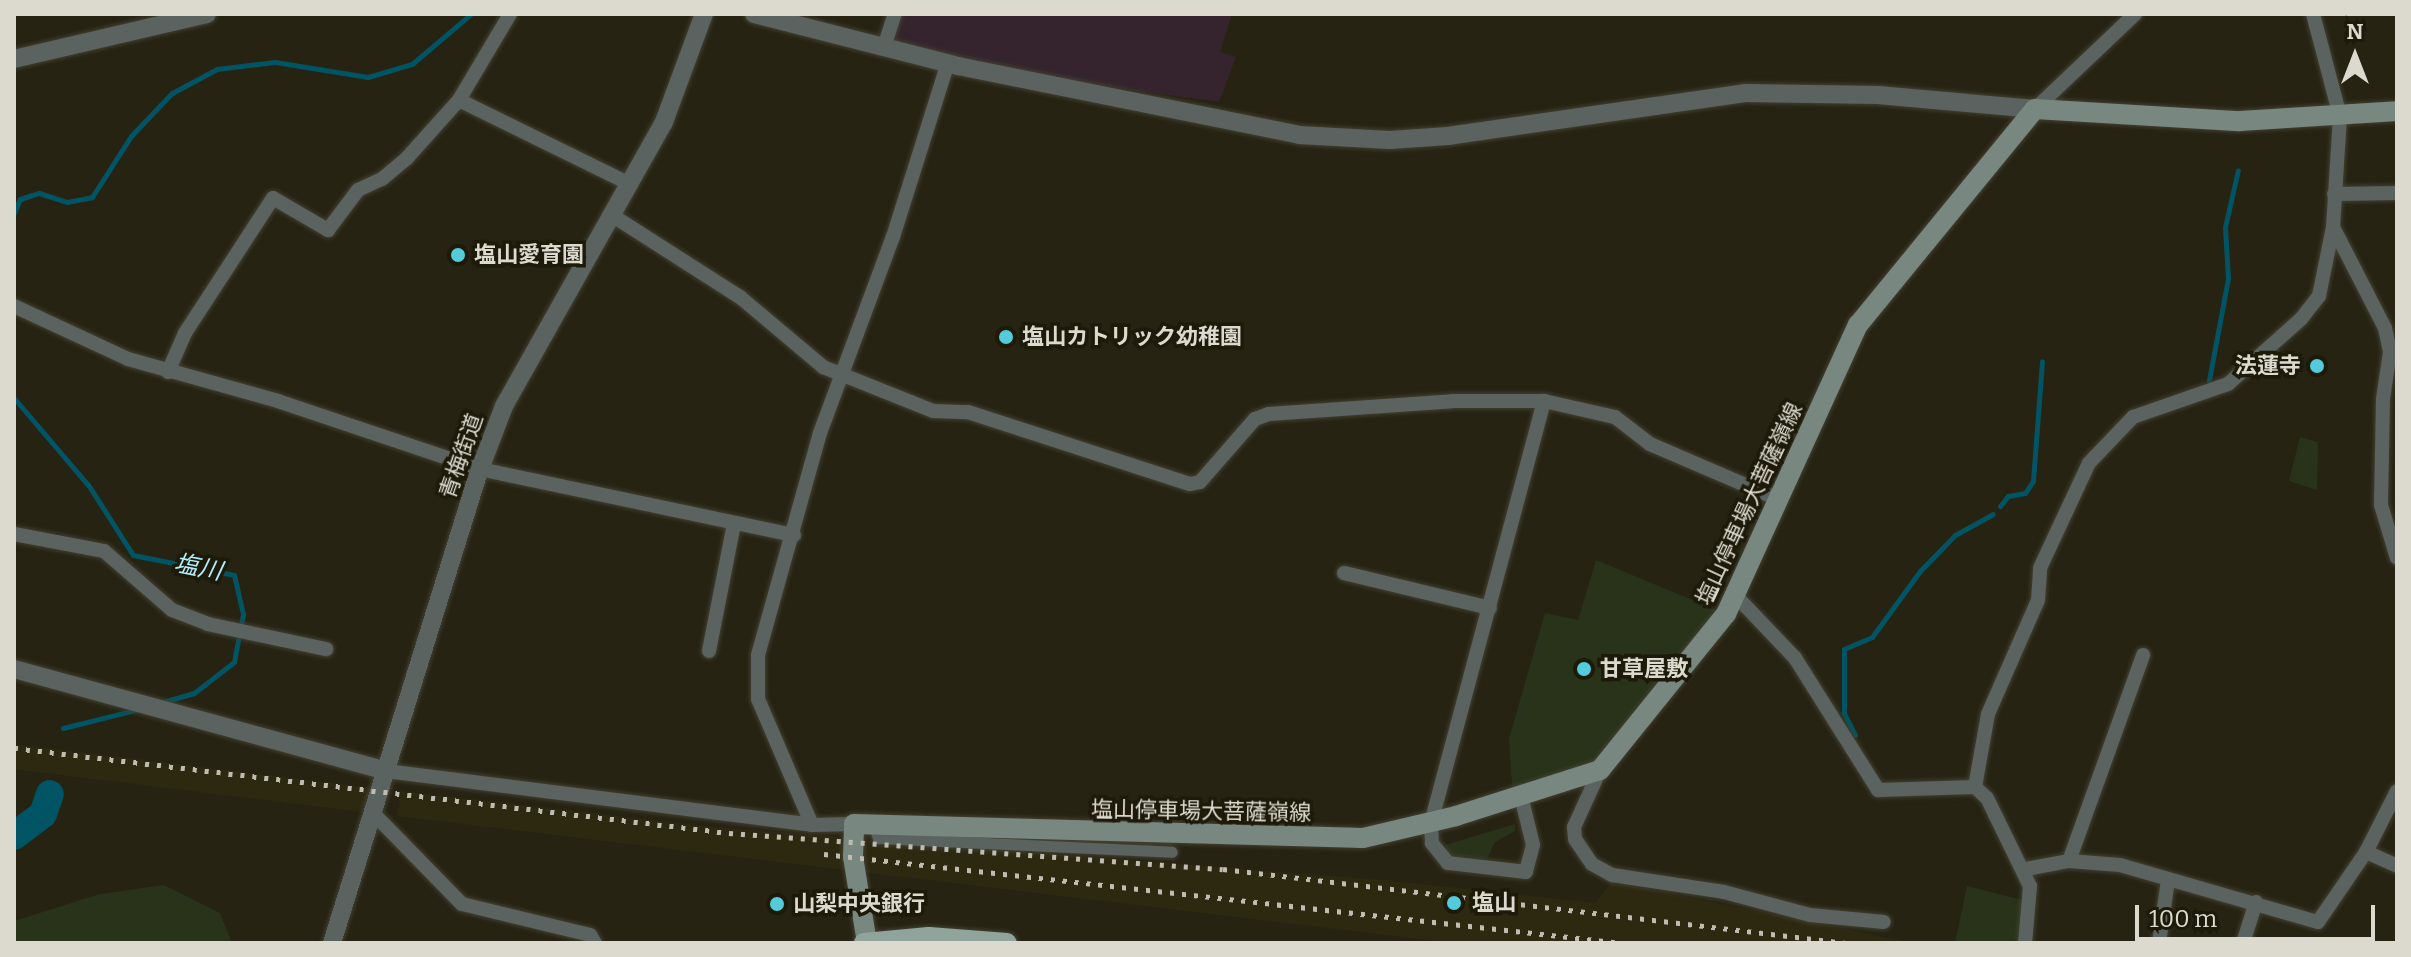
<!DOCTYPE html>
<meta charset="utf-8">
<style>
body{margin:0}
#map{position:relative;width:2411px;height:957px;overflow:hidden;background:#262313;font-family:Bitter,"Noto Sans JP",serif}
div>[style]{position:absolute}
.built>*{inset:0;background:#2d2911;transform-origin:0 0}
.education>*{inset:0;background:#35242e}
.green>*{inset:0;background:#28331a}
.stream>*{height:5px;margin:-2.5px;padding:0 2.5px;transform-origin:2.5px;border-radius:2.5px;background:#005463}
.river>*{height:28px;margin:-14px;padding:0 14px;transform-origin:14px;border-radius:14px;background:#005463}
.roads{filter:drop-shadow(0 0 2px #434031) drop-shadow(0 0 2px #434031)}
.pedestrian>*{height:11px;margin:-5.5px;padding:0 5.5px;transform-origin:5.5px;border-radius:5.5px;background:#5a635f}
.minor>*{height:14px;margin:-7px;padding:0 7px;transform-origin:7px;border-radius:7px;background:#5a635f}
.tertiary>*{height:18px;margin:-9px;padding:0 9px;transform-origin:9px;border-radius:9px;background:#5a635f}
.secondary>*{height:20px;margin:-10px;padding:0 10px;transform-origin:10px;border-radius:10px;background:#798781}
.primary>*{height:20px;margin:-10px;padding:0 10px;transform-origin:10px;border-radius:10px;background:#91a49b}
.rail>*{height:5px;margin-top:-2.5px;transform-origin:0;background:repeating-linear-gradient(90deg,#bfbdb1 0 4px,transparent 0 12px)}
.dots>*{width:22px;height:22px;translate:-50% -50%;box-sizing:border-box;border:4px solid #1d1a09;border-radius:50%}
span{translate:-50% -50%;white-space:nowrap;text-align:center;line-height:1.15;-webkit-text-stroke:7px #1d1a09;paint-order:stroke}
.poi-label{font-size:22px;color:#dcdacf;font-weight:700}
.left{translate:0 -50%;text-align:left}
.right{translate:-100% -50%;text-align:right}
.street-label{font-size:22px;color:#dcdacf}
.water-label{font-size:24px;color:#b3edfc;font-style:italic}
.frame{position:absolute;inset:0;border:16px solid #dcdacf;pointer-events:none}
.north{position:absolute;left:2315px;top:16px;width:80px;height:80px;-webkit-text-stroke:6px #1d1a09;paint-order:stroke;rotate:0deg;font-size:22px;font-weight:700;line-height:32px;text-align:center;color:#dcdacf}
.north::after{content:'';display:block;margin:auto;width:28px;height:36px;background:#dcdacf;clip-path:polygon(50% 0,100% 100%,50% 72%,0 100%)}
.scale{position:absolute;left:2135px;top:905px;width:240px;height:36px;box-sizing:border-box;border:4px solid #dcdacf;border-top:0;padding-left:10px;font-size:24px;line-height:28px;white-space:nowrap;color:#dcdacf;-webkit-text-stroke:6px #1d1a09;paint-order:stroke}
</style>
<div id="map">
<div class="built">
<div style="left:14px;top:744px;width:362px;height:25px;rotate:7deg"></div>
<div style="clip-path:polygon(401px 791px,714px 827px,1392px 881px,1595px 903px,1612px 882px,1914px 943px,1453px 943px,397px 816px)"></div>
</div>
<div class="education">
<div style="clip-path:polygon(895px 14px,1232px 14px,1220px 52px,1236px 57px,1219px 102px,958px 66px,884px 47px)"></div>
</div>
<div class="green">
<div style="clip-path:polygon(2300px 437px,2318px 442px,2317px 490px,2289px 481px)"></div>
<div style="clip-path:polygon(1596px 560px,1726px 614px,1610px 759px,1513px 798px,1509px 739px,1545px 613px,1578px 620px)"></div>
<div style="clip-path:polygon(1515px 824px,1515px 831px,1495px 842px,1487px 859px,1449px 855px,1445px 845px)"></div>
<div style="clip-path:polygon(164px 885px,220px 913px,232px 943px,14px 943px,14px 921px,100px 894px)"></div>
<div style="clip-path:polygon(1967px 886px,2022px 900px,2017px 943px,1955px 943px)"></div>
</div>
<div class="stream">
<div style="left:14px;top:213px;width:15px;rotate:-67deg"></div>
<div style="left:20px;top:199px;width:20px;rotate:-18deg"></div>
<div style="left:39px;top:193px;width:29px;rotate:18deg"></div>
<div style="left:67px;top:202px;width:25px;rotate:-11deg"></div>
<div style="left:92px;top:197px;width:72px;rotate:-57.4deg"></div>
<div style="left:131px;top:136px;width:59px;rotate:-46.4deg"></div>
<div style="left:172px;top:93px;width:51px;rotate:-28.1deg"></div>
<div style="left:217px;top:69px;width:58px;rotate:-6.9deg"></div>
<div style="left:275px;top:62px;width:94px;rotate:9.2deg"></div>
<div style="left:368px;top:77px;width:46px;rotate:-16.5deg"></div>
<div style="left:412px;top:64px;width:77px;rotate:-40.3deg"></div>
<div style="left:2209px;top:380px;width:104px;rotate:-79.4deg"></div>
<div style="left:2228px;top:278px;width:51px;rotate:-93.4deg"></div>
<div style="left:2225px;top:227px;width:58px;rotate:-77.2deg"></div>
<div style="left:14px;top:398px;width:116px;rotate:49.6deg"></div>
<div style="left:89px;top:486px;width:82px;rotate:57.5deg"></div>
<div style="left:133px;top:555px;width:103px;rotate:11.2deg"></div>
<div style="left:234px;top:575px;width:40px;rotate:77deg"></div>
<div style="left:243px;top:614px;width:49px;rotate:100.6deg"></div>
<div style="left:234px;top:662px;width:51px;rotate:142.2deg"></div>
<div style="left:194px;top:693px;width:35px;rotate:164deg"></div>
<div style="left:2000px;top:506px;width:13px;rotate:-51deg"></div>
<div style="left:2008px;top:496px;width:17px;rotate:-10deg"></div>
<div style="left:2025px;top:493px;width:14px;rotate:-56deg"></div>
<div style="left:2033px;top:481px;width:120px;rotate:-85.7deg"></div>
<div style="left:63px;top:728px;width:74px;rotate:-14deg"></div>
<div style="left:1855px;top:735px;width:25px;rotate:-117deg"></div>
<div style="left:1844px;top:713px;width:64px;rotate:-90deg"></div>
<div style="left:1844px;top:649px;width:30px;rotate:-23deg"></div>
<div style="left:1872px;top:637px;width:82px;rotate:-54deg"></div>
<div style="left:1920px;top:571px;width:50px;rotate:-45.8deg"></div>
<div style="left:1955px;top:535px;width:43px;rotate:-28.9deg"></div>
</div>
<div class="river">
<div style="left:14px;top:836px;width:36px;rotate:-37deg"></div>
<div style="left:43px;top:814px;width:21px;rotate:-71deg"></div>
</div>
<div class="roads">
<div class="pedestrian">
<div style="left:873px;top:823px;width:16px;rotate:72deg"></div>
<div style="left:878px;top:838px;width:294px;rotate:2.7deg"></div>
</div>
<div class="minor">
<div style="left:2313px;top:14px;width:106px;rotate:75.2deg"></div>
<div style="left:2340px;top:116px;width:111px;rotate:93.6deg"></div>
<div style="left:2333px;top:227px;width:114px;rotate:62.8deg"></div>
<div style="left:2385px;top:328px;width:25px;rotate:78deg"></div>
<div style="left:2390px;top:352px;width:48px;rotate:98.5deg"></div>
<div style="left:2383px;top:399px;width:106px;rotate:91.1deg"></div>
<div style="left:2381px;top:505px;width:55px;rotate:73.2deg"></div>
<div style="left:884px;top:47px;width:35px;rotate:-72deg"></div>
<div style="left:459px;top:100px;width:188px;rotate:26.2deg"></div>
<div style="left:2035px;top:109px;width:138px;rotate:-43.5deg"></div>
<div style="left:2334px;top:194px;width:63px;rotate:-0.9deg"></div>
<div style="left:610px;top:214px;width:154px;rotate:32.6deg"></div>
<div style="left:740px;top:297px;width:109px;rotate:40.1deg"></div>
<div style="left:823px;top:367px;width:118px;rotate:21.8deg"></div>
<div style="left:933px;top:411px;width:35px;rotate:2deg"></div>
<div style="left:968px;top:412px;width:233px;rotate:18deg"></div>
<div style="left:1190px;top:484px;width:10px;rotate:-11deg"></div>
<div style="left:1200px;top:482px;width:84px;rotate:-48.9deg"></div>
<div style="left:1255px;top:419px;width:15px;rotate:-20deg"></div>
<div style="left:1269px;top:414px;width:184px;rotate:-4deg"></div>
<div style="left:1453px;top:401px;width:91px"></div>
<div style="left:1544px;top:401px;width:73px;rotate:12.7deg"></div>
<div style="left:1615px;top:417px;width:44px;rotate:37.6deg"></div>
<div style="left:1650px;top:444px;width:142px;rotate:23.3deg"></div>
<div style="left:14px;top:306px;width:126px;rotate:24.9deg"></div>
<div style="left:128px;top:359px;width:156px;rotate:15.6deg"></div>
<div style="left:278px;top:401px;width:213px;rotate:18.6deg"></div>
<div style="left:480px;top:469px;width:321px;rotate:11.9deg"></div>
<div style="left:168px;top:372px;width:43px;rotate:-66.4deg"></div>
<div style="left:185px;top:333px;width:161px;rotate:-56.9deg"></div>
<div style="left:273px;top:198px;width:64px;rotate:30.2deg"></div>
<div style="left:328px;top:230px;width:50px;rotate:-53.1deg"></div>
<div style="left:358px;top:190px;width:26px;rotate:-25deg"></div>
<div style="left:382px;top:179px;width:33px;rotate:-40deg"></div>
<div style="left:407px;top:158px;width:78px;rotate:-48.1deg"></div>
<div style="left:459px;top:100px;width:100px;rotate:-59.3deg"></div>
<div style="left:14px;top:534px;width:92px;rotate:10.7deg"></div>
<div style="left:104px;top:551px;width:90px;rotate:40.9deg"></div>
<div style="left:172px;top:610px;width:39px;rotate:21deg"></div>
<div style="left:208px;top:624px;width:121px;rotate:12deg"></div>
<div style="left:1344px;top:573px;width:150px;rotate:13.5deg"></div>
<div style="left:1736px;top:596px;width:86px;rotate:46.4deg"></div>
<div style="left:1795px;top:658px;width:156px;rotate:57.8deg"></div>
<div style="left:1878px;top:790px;width:97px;rotate:-1.8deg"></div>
<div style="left:1975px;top:787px;width:16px;rotate:43deg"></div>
<div style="left:1987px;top:798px;width:98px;rotate:64deg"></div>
<div style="left:2030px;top:886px;width:57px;rotate:95deg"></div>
<div style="left:709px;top:651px;width:130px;rotate:-78.9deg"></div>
<div style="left:1600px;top:770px;width:63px;rotate:114.5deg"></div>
<div style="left:1574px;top:827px;width:12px;rotate:85deg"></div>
<div style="left:1575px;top:839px;width:30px;rotate:56deg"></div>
<div style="left:1592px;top:864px;width:23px;rotate:29deg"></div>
<div style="left:1612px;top:875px;width:113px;rotate:8.6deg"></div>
<div style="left:1724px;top:892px;width:89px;rotate:15deg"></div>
<div style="left:1810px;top:915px;width:74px;rotate:5.4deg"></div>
<div style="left:386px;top:771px;width:429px;rotate:7.2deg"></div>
<div style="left:812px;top:825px;width:42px;rotate:-1.4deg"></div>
<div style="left:1975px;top:787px;width:74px;rotate:-79.9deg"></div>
<div style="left:1988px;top:714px;width:124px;rotate:-66.3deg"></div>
<div style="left:2038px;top:600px;width:32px;rotate:-86deg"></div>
<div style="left:2040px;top:568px;width:116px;rotate:-65deg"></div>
<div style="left:2089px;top:463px;width:64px;rotate:-46.3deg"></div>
<div style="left:2133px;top:417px;width:101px;rotate:-19.2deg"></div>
<div style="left:2228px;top:384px;width:98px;rotate:-41.7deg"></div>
<div style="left:2301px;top:319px;width:29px;rotate:-52deg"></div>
<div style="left:2319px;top:296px;width:70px;rotate:-78.5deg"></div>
<div style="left:1521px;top:796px;width:50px;rotate:76.2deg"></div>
<div style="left:1533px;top:845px;width:28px;rotate:105deg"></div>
<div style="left:1526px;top:872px;width:79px;rotate:-173.4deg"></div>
<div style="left:1448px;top:863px;width:26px;rotate:-129deg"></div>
<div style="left:1432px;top:843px;width:20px;rotate:-93deg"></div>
<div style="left:1431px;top:823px;width:437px;rotate:-75deg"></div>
<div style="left:375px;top:815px;width:124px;rotate:45.7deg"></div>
<div style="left:462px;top:904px;width:132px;rotate:13.6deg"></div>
<div style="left:590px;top:935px;width:9px;rotate:58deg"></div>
<div style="left:812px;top:825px;width:137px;rotate:-113.2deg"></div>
<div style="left:758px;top:699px;width:44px;rotate:-90deg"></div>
<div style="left:758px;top:655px;width:230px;rotate:-74.4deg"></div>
<div style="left:820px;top:433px;width:209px;rotate:-69.6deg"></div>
<div style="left:893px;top:237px;width:182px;rotate:-72.5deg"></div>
<div style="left:2366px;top:852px;width:34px;rotate:24deg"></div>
<div style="left:2069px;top:861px;width:219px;rotate:-70.2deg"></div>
<div style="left:2026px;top:869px;width:44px;rotate:-10.5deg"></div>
<div style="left:2069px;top:861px;width:51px;rotate:4.5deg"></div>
<div style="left:2120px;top:865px;width:206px;rotate:16.1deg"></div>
<div style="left:2318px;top:922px;width:85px;rotate:-55.6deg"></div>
<div style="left:2366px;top:852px;width:68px;rotate:-63.1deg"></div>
<div style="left:2159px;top:943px;width:64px;rotate:-81.9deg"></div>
<div style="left:2243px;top:943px;width:43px;rotate:-72.4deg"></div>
</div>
<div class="tertiary">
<div style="left:754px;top:14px;width:211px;rotate:14.3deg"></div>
<div style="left:958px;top:66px;width:348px;rotate:11.4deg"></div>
<div style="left:1299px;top:135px;width:91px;rotate:3.1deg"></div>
<div style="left:1390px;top:140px;width:58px;rotate:-3.9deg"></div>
<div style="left:1448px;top:136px;width:300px;rotate:-8.2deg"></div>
<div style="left:1745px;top:93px;width:133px;rotate:0.9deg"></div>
<div style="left:1878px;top:95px;width:158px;rotate:5.1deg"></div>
<div style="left:14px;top:59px;width:198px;rotate:-13.1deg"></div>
<div style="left:14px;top:669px;width:386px;rotate:15.3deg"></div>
<div style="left:332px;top:943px;width:497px;rotate:-72.7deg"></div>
<div style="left:480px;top:469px;width:67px;rotate:-69.1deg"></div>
<div style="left:504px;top:406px;width:326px;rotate:-60.6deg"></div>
<div style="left:664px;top:122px;width:115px;rotate:-69.7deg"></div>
</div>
<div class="secondary">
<div style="left:867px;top:943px;width:87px;rotate:-99.2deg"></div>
<div style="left:853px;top:857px;width:33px;rotate:-88deg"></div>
<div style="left:854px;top:824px;width:509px;rotate:1.58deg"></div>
<div style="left:1363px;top:838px;width:96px;rotate:-13.3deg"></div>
<div style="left:1456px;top:816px;width:151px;rotate:-17.7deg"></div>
<div style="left:1600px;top:770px;width:201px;rotate:-51.1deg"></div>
<div style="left:1726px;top:614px;width:318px;rotate:-65.5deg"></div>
<div style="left:1858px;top:325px;width:279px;rotate:-50.7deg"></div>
<div style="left:2035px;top:109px;width:205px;rotate:3.4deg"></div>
<div style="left:2240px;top:121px;width:157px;rotate:-3.6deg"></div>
</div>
<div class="primary">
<div style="left:864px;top:943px;width:65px;rotate:-5.3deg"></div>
<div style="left:929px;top:937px;width:78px;rotate:4.4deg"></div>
</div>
</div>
<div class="rail">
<div style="left:14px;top:748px;width:720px;rotate:6.78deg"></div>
<div style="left:729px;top:833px;width:495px;rotate:4.2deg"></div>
<div style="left:1223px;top:869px;width:627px;rotate:6.77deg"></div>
<div style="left:824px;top:854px;width:803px;rotate:6.36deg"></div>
</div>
<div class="dots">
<div style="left:458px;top:255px;background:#53cbda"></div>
<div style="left:1006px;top:337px;background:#53cbda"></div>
<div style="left:2317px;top:366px;background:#53cbda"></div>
<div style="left:1584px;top:669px;background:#53cbda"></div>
<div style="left:1454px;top:903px;background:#53cbda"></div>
<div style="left:777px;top:904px;background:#53cbda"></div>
</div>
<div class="poi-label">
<span class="left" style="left:474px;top:255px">塩山愛育園</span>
<span class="left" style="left:1022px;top:337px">塩山カトリック幼稚園</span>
<span class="right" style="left:2301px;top:366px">法蓮寺</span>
<span class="left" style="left:1600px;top:669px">甘草屋敷</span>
<span class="left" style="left:1472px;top:903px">塩山</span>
<span class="left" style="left:793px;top:904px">山梨中央銀行</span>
</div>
<div class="street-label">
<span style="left:461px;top:456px;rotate:-71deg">青梅街道</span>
<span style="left:1749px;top:504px;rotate:-65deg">塩山停車場大菩薩嶺線</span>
<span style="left:1201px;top:811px;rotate:1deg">塩山停車場大菩薩嶺線</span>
</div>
<div class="water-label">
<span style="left:198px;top:568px;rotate:11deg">塩川</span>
</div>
<div class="frame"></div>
<div class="north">N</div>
<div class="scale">100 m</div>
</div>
